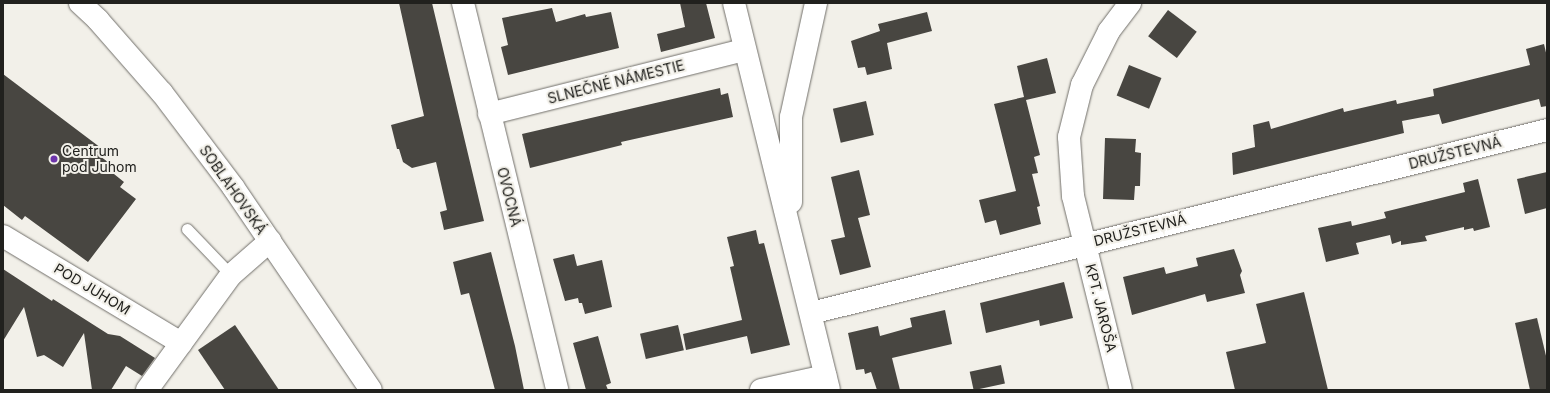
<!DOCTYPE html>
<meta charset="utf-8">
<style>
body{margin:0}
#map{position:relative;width:1550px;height:393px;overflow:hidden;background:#f2f0e9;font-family:Inter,sans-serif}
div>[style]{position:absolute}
.building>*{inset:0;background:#484641;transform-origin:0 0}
.roads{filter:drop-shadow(0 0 1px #716f6a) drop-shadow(0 0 1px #716f6a)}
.service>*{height:11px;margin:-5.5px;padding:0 5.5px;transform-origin:5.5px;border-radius:5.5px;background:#fff}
.minor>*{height:22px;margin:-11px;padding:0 11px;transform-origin:11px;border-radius:11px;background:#fff}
.dots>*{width:11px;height:11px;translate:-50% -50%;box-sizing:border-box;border:2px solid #f2f0e9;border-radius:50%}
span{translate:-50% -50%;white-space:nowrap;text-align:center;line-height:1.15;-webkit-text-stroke:4px #f2f0e9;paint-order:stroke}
.street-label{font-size:14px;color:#21211e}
.poi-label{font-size:14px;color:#21211e}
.left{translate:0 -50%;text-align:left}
.frame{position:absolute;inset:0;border:4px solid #21211e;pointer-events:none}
</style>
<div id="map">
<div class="building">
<div style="clip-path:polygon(399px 3px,432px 3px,484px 221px,444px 230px,440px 212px,447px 210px,436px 162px,412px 168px,403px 162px,399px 149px,397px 149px,391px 125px,424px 116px)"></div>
<div style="clip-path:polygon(680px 3px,706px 3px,715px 38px,661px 52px,657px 34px,685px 27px)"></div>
<div style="clip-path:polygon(552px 8px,556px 22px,585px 14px,586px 17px,611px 12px,619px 48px,508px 75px,501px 47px,508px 45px,502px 18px)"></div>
<div style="left:1168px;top:10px;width:36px;height:33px;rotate:37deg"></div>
<div style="clip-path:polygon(927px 12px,932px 31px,887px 43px,892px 69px,867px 75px,865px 67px,858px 68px,851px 41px,880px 31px,878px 24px)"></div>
<div style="clip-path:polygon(1544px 44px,1547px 57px,1547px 106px,1541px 107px,1539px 99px,1442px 124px,1439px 114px,1402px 121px,1404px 133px,1233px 175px,1232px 153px,1255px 147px,1253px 125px,1269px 121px,1271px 129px,1343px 108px,1344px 112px,1396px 100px,1397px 104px,1434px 96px,1433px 89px,1530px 65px,1526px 49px)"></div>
<div style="clip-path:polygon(1047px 58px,1056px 93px,1026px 100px,1040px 155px,1034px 157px,1038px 173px,1032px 174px,1040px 206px,1037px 207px,1041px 224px,1000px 235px,996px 220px,985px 223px,979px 200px,1016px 191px,994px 104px,1024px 97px,1017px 66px)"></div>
<div style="left:1129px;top:65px;width:35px;height:33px;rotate:22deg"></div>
<div style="clip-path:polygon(3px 74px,101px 148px,97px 154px,112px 165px,109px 170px,124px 182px,120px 187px,136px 199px,88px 262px,25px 216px,22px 220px,3px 205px)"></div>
<div style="clip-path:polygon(720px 88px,721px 95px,728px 93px,733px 117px,621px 142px,622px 145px,530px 168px,522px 134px)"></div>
<div style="left:866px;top:101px;width:35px;height:34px;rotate:77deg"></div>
<div style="clip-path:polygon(1105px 138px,1136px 139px,1135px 152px,1141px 153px,1140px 186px,1135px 186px,1134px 200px,1103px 199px)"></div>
<div style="clip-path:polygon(859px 170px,870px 215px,858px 218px,871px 267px,840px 275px,831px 240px,845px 237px,831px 177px)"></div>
<div style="clip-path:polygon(1547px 172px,1547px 208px,1525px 214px,1517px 179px)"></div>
<div style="clip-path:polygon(1478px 179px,1490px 227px,1474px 231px,1473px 228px,1464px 230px,1464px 227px,1425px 236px,1427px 241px,1401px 245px,1401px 241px,1392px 244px,1390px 235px,1356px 243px,1359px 254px,1326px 262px,1318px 228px,1351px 221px,1352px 226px,1386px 218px,1384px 212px,1465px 192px,1463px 183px)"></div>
<div style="clip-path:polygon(756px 230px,759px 244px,764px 243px,790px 345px,751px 354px,747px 336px,686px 350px,683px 334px,742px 320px,730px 267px,734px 266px,727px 237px)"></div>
<div style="clip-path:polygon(1234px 249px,1242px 271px,1240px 275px,1245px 293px,1207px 302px,1205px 294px,1132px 315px,1123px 277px,1164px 267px,1166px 274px,1198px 266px,1196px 258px)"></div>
<div style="clip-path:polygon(491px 252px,515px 346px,524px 390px,495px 390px,469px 293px,461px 295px,453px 262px)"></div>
<div style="clip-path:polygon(574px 254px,577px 266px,602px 260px,612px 307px,585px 314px,582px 303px,579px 303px,578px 298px,565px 301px,553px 259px)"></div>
<div style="clip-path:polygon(3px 269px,52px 301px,53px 299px,108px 334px,120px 336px,155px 358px,142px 376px,126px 366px,111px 390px,92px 390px,84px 333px,63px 367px,44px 355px,37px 357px,24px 307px,3px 341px)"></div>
<div style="clip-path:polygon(1064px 282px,1073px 318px,1040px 326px,1039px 320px,986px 333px,980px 303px)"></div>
<div style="clip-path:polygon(1304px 292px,1328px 390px,1235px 390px,1226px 352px,1266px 343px,1256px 304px)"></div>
<div style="clip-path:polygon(945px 310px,952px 344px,892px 358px,900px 390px,877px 390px,871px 372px,865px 374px,864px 369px,856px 370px,848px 333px,878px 326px,880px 336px,912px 327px,910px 318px)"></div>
<div style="clip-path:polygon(1537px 318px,1547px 360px,1547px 390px,1530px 390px,1515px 323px)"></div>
<div style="clip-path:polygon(235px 325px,279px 390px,225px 390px,198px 350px)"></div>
<div style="left:678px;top:325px;width:26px;height:39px;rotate:77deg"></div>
<div style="clip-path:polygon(598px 336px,611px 383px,606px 385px,608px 390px,586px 390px,573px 343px)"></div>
<div style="left:1001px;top:365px;width:19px;height:32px;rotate:78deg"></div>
</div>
<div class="roads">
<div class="service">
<div style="left:187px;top:229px;width:64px;rotate:46.3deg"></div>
</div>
<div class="minor">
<div style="left:80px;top:3px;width:25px;rotate:43deg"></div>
<div style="left:98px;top:20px;width:97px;rotate:48.8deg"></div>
<div style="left:162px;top:93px;width:118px;rotate:52.9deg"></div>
<div style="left:233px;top:187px;width:245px;rotate:55.8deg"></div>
<div style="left:463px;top:3px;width:398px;rotate:76.3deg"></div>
<div style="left:734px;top:3px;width:398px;rotate:76.2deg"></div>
<div style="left:489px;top:114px;width:263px;rotate:-14.1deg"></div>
<div style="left:791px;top:202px;width:85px;rotate:-90deg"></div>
<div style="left:791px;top:117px;width:117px;rotate:-77.6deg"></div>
<div style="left:3px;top:236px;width:208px;rotate:31deg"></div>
<div style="left:811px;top:313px;width:758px;rotate:-13.96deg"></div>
<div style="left:147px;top:390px;width:142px;rotate:-53.9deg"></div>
<div style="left:231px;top:275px;width:52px;rotate:-41.1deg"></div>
<div style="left:761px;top:390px;width:66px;rotate:-12.3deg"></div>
<div style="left:1121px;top:390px;width:200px;rotate:-103.9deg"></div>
<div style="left:1073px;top:196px;width:59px;rotate:-93.9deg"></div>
<div style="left:1069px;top:137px;width:54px;rotate:-76deg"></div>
<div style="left:1082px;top:85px;width:60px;rotate:-63.4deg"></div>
<div style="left:1109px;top:31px;width:35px;rotate:-53deg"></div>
</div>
</div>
<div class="dots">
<div style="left:54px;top:159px;background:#6d34aa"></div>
</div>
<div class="street-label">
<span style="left:616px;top:82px;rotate:-14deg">SLNEČNÉ NÁMESTIE</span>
<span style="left:1455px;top:153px;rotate:-14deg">DRUŽSTEVNÁ</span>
<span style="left:233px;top:190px;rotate:55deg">SOBLAHOVSKÁ</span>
<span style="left:509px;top:197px;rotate:76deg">OVOCNÁ</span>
<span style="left:1140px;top:230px;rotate:-14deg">DRUŽSTEVNÁ</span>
<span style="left:92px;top:289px;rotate:31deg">POD JUHOM</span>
<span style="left:1101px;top:308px;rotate:76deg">KPT. JAROŠA</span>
</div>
<div class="poi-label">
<span class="left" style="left:62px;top:159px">Centrum<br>pod Juhom</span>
</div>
<div class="frame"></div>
</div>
